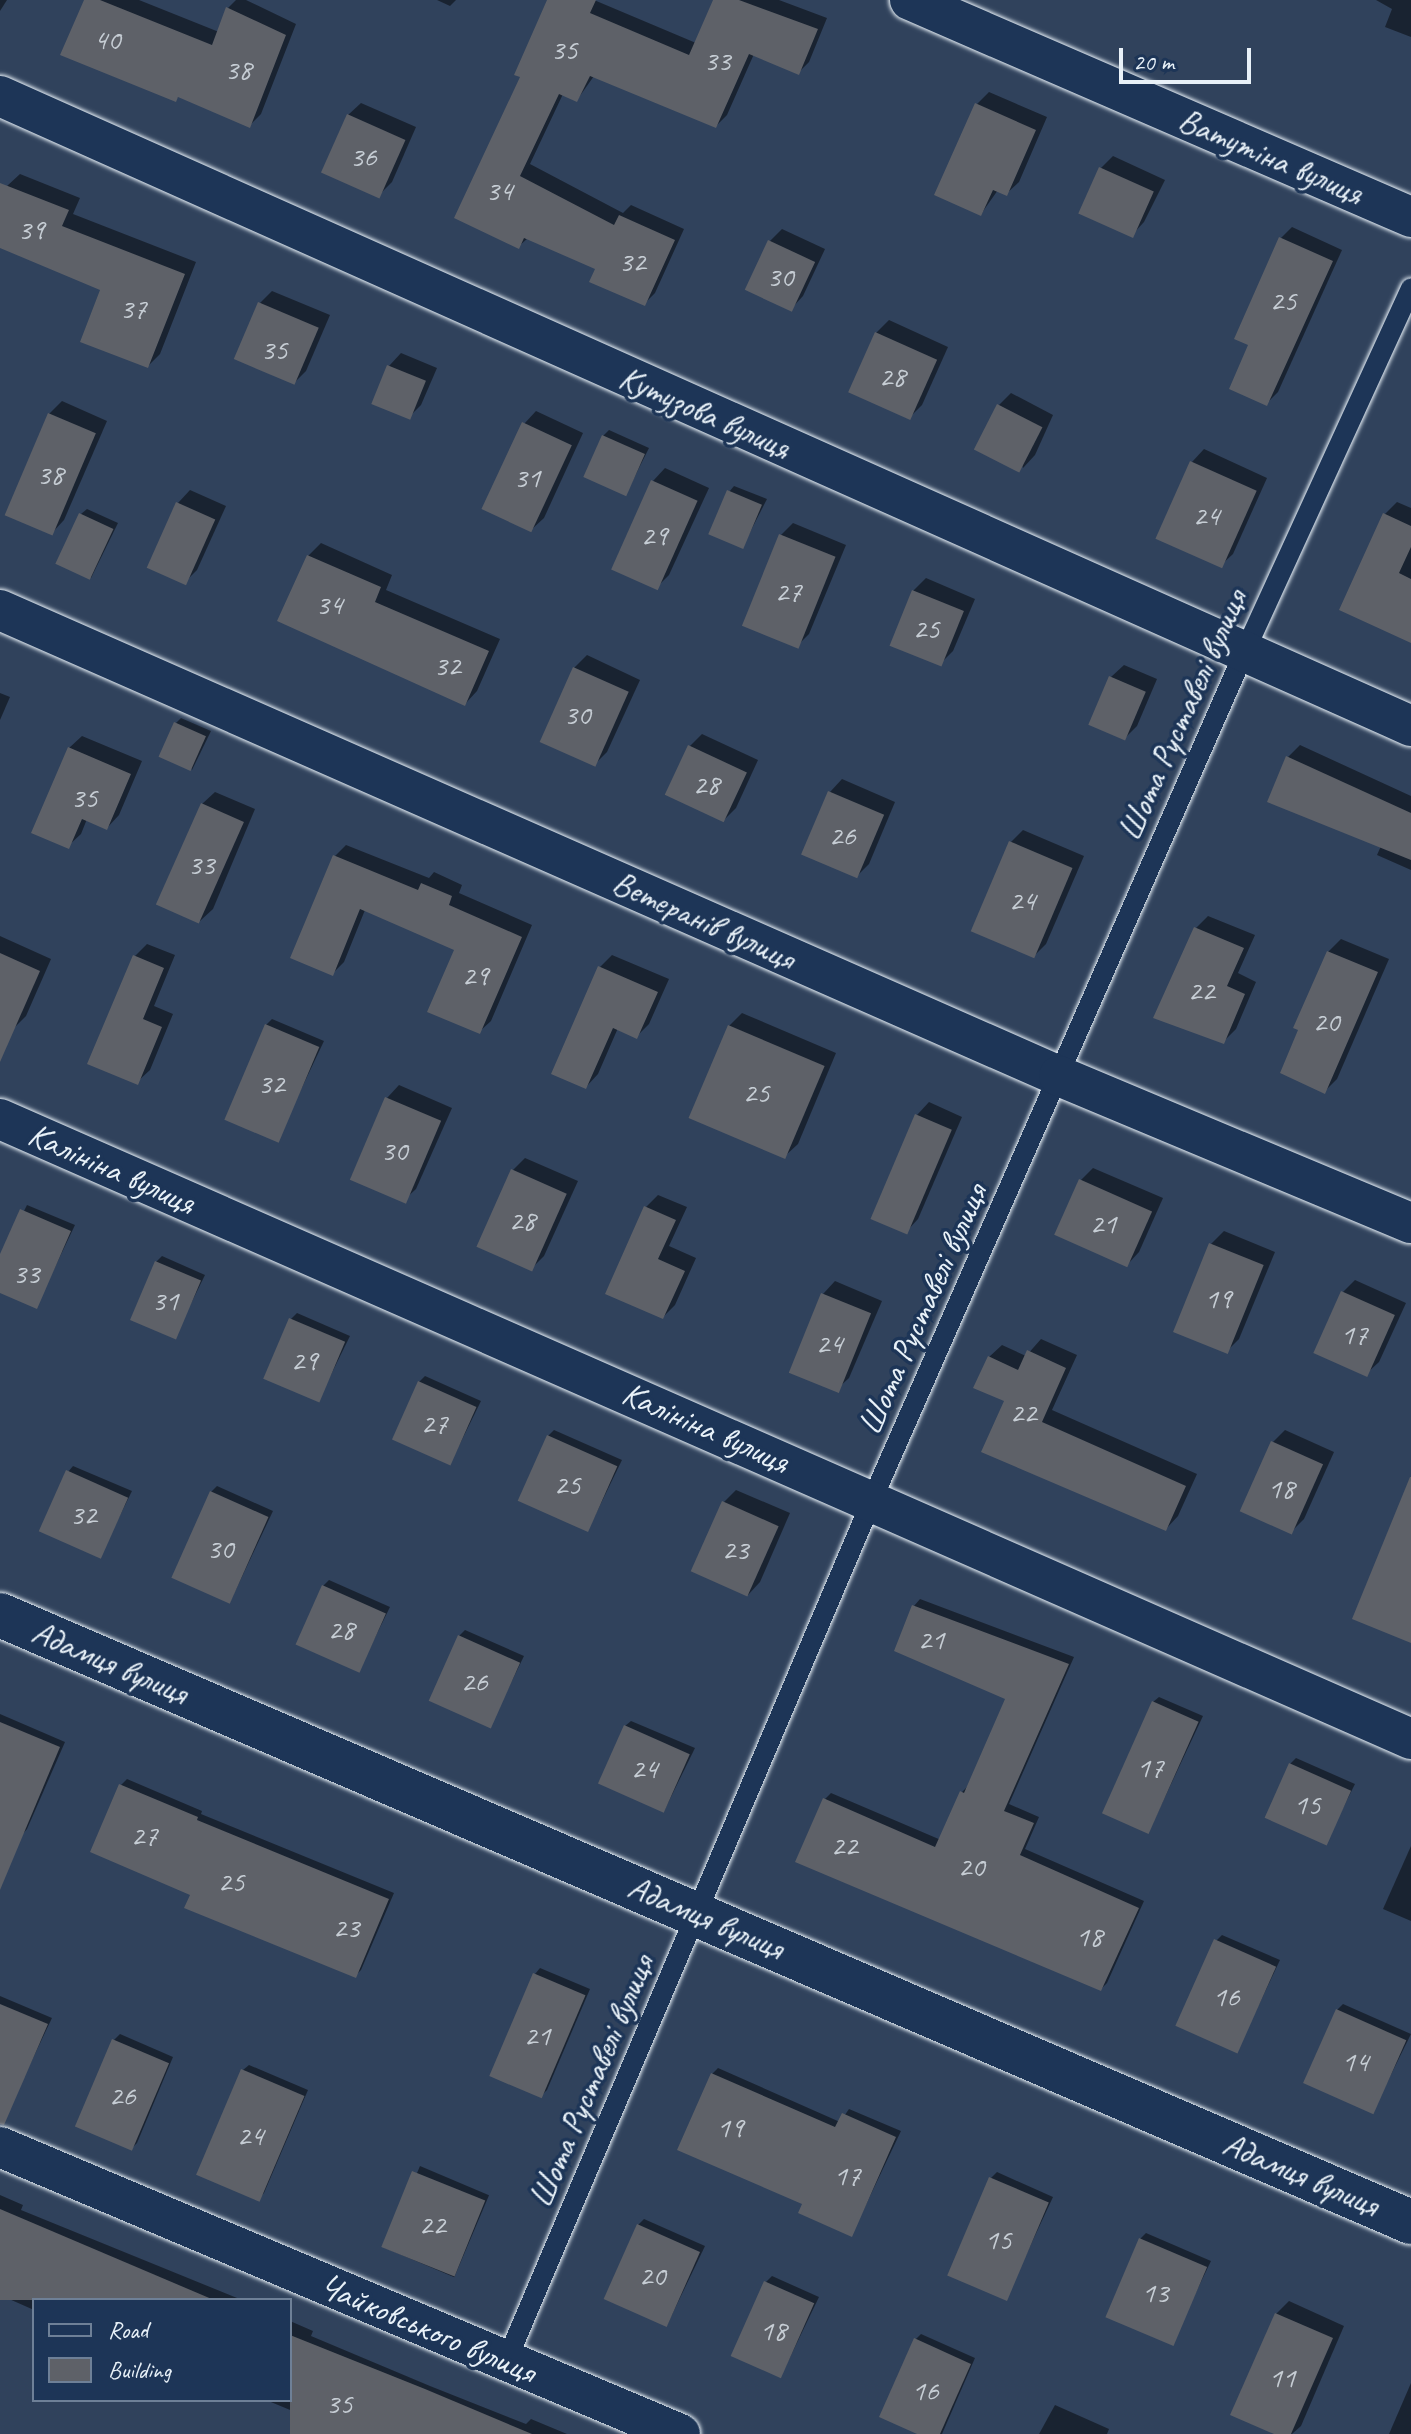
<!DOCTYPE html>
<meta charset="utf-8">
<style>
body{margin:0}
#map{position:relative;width:1411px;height:2434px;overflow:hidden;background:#30425c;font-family:Caveat,sans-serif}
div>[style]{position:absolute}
.shadow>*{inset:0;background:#0007;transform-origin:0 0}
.building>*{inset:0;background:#5e6168;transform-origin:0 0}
.roads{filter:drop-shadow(0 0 2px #e8f1f8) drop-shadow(0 0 2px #e8f1f8)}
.lane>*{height:20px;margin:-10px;padding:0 10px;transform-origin:10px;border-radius:10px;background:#1d3557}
.street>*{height:40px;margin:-20px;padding:0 20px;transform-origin:20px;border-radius:20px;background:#1d3557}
.secondary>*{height:44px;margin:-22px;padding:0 22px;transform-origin:22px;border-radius:22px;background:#1d3557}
span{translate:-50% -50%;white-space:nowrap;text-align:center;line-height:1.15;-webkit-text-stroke:7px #1d3557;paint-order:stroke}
.number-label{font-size:30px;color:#c6cdd4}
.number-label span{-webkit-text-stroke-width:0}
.street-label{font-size:34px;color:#e8f1f8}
.legend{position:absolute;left:32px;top:2298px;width:260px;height:104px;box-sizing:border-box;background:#1d3557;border:2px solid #6e8097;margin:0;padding:10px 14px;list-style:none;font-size:24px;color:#e8f1f8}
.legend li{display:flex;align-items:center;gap:16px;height:40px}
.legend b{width:40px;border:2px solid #6e8097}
.scale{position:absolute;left:1119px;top:48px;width:132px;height:36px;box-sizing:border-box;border:4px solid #e8f1f8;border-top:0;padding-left:10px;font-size:24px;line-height:28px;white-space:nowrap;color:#e8f1f8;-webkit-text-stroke:6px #1d3557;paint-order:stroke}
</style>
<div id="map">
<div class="shadow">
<div style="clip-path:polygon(0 0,7px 0,0 11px)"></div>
<div style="clip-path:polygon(87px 0,139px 0,219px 32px,228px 8px,236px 0,246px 0,296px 24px,261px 114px,249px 126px,180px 95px,176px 99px)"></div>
<div style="clip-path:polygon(437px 0,456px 0,450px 6px)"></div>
<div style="clip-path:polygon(550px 0,594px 0,696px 43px,715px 0,779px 0,827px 18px,809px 62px,799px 72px,754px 54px,727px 115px,716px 126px,594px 76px,577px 100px,563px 94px,530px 164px,623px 213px,631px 205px,684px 229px,655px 293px,644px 304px,597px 268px,528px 238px,519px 246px,456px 217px,522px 76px)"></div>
<div style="clip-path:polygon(1376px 0,1411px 0,1411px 37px,1385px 27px,1392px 9px)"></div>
<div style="clip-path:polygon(989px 92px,1047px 117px,1019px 182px,1006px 194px,998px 190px,981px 214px,977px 104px)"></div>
<div style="clip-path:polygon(361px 103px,416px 127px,392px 182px,379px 195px,348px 115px)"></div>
<div style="clip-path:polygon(1113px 156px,1165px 180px,1144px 222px,1132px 235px,1101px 168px)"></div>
<div style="clip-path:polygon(20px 174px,80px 198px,73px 214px,196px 262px,160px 354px,148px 366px,106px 282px,0 246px,0 204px,7px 186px)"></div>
<div style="clip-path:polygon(1292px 227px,1342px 250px,1278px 392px,1267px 403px,1251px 344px,1281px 238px)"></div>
<div style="clip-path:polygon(782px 229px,825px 249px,803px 296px,791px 309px,770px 241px)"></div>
<div style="clip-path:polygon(272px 291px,330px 315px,306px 371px,294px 383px,260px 303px)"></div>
<div style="clip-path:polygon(889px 320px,948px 347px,922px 405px,910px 417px,876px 333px)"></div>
<div style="clip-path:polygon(401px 353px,437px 368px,421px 405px,409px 417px,373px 403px,389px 366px)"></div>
<div style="clip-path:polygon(1011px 393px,1053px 415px,1035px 455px,1023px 468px,999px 405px)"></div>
<div style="clip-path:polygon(62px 401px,107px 421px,64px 520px,52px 533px,49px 414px)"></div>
<div style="clip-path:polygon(536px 411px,583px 433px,544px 518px,531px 530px,524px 424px)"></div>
<div style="clip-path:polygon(609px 430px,649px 448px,626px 494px,603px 436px)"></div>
<div style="clip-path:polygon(1204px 449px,1267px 478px,1233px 554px,1220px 566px,1192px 462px)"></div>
<div style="clip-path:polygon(665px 468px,709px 488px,669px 575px,657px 587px,653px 481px)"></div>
<div style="clip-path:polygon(734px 486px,767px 499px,743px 546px,729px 492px)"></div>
<div style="clip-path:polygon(190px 490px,226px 506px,197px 570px,185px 582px,178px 503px)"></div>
<div style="clip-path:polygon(1397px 502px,1411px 508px,1411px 635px,1384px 515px)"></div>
<div style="clip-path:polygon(87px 509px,118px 523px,91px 578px,81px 514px)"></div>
<div style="clip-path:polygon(793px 523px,846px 545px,809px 634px,797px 646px,781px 535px)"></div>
<div style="clip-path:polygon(321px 543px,392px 575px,386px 590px,500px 639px,477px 691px,465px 704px,308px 556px)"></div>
<div style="clip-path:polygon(926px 578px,975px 599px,953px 651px,940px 664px,913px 591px)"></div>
<div style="clip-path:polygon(587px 655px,640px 680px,607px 752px,595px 764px,574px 668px)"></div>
<div style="clip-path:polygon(1124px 665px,1157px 679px,1137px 726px,1124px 739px,1111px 677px)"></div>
<div style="clip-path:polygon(0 693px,10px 697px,0 720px)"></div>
<div style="clip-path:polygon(181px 718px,211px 731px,192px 770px,176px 723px)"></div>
<div style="clip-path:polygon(702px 734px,758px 760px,736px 808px,724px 820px,690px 746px)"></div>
<div style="clip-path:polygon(82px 736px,142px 761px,119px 815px,107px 828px,87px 819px,81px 834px,68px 846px,69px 748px)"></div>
<div style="clip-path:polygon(1300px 745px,1411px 796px,1411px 870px,1377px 855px,1381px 846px,1288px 757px)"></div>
<div style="clip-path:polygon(842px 779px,895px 802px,869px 864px,856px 877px,803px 854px,830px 792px)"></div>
<div style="clip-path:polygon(215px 792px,255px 809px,213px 909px,200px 921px,202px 804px)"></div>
<div style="clip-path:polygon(1023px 830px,1084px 856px,1046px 944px,1033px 957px,1011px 842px)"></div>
<div style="clip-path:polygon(346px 845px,429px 878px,434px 872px,462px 885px,459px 893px,532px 925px,491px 1021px,479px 1032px,456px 949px,365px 910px,344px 962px,332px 974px,335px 856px)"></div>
<div style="clip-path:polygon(1208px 916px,1255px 935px,1238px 973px,1256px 982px,1236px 1029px,1223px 1042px,1196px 928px)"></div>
<div style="clip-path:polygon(0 936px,51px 959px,26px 1016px,14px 1028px,0 1022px)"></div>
<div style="clip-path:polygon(1341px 939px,1389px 959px,1337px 1079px,1325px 1091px,1328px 952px)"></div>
<div style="clip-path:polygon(147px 944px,175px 955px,154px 1006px,173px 1014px,150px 1070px,137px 1082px,135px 956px)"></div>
<div style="clip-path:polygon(612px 955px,669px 979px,649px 1024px,637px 1036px,618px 1028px,598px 1074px,586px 1087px,600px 967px)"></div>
<div style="clip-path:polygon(742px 1013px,836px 1053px,798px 1144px,785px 1156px,729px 1026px)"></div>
<div style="clip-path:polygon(272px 1019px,324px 1041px,277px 1140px,266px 1025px)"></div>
<div style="clip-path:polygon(399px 1085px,452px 1108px,416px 1189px,403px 1201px,351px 1178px,387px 1098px)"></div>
<div style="clip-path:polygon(929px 1102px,962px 1117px,918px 1219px,906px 1232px,917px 1115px)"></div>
<div style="clip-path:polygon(525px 1158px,578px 1181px,544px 1256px,532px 1268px,513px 1170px)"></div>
<div style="clip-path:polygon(1093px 1168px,1163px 1198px,1139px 1252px,1127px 1265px,1081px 1180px)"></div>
<div style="clip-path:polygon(658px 1195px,687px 1207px,669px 1246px,696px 1258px,675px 1305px,663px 1317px,646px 1207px)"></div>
<div style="clip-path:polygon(27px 1205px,75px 1225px,36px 1307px,0 1291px,0 1259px)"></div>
<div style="clip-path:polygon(1224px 1231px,1275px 1252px,1239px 1339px,1227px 1351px,1175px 1330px,1211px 1244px)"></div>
<div style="clip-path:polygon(162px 1256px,205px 1275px,175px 1336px,156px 1262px)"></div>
<div style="clip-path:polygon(1355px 1280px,1406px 1303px,1379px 1362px,1366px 1374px,1343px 1292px)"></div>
<div style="clip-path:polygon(835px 1281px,882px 1301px,849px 1378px,836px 1390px,790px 1371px,823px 1294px)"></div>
<div style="clip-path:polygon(297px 1313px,350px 1336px,318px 1401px,291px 1319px)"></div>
<div style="clip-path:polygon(1041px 1339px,1077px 1355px,1052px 1410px,1197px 1474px,1178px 1516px,1166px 1529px,1007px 1400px,989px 1357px,1002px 1345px,1026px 1356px)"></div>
<div style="clip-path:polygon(425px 1376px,481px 1401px,450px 1464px,419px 1382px)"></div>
<div style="clip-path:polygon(554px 1430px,622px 1460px,588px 1530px,548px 1436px)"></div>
<div style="clip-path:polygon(1285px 1430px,1334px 1452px,1304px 1519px,1291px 1532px,1273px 1442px)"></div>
<div style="clip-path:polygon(73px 1466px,132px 1491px,100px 1556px,68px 1472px)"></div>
<div style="clip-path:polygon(217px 1486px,273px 1511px,230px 1602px,211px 1492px)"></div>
<div style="clip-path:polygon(736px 1490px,790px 1513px,760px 1582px,748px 1595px,724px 1502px)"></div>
<div style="clip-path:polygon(329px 1580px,390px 1607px,359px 1670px,323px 1586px)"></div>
<div style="clip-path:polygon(920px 1599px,1074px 1657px,1009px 1804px,1039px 1817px,1025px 1849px,1144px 1901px,1107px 1983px,1101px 1989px,825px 1799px,831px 1793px,941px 1840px,962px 1792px,969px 1785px,1008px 1698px,914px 1606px)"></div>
<div style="clip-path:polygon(465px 1630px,524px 1656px,490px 1726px,459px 1636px)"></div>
<div style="clip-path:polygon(1159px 1697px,1203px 1716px,1149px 1831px,1153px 1702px)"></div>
<div style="clip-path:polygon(0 1714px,65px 1742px,27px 1829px,22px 1835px,0 1826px)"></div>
<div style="clip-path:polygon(631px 1721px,695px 1748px,665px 1809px,625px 1726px)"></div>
<div style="clip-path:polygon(1296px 1758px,1355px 1784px,1326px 1842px,1290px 1764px)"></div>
<div style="clip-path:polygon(127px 1779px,202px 1811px,201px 1814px,394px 1893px,361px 1970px,355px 1976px,193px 1894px,121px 1785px)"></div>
<div style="clip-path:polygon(1411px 1846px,1411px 1921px,1383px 1909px)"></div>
<div style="clip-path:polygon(1222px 1935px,1280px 1960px,1237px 2051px,1216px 1941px)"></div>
<div style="clip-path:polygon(540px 1968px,590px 1989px,547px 2090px,541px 2096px,535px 1974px)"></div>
<div style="clip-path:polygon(0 1996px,52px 2018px,14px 2098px,0 2092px)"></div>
<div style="clip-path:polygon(1343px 2004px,1411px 2034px,1373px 2111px,1337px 2010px)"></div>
<div style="clip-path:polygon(120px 2034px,173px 2057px,137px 2143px,131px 2149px,114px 2040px)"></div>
<div style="clip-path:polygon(249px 2065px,308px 2090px,264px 2193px,258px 2199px,243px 2070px)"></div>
<div style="clip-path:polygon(718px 2068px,840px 2122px,849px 2109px,901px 2131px,852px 2234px,804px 2203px,712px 2074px)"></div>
<div style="left:420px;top:2166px;width:75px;height:89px;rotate:23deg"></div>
<div style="clip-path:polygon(997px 2172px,1053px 2197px,1006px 2298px,991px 2178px)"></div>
<div style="clip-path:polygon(0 2195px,23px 2205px,21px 2210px,242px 2300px,34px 2300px,34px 2310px,0 2295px)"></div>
<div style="clip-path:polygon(644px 2219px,705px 2246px,667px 2325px,638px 2225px)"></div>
<div style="clip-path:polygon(1146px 2233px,1211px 2261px,1171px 2344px,1140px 2239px)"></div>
<div style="clip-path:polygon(772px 2276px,819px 2297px,781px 2376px,766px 2282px)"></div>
<div style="clip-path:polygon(1289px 2301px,1344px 2326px,1301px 2426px,1292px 2434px,1279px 2434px,1276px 2314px)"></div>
<div style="clip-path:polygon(290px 2321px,313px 2331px,311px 2336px,430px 2386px,526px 2424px,531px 2419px,567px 2434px,299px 2434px,307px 2417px,266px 2400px,290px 2400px)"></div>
<div style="clip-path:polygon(921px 2334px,975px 2358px,942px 2434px,922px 2434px,915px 2340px)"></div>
<div style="clip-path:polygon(1411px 2383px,1411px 2434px,1389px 2434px)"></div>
<div style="clip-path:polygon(1055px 2405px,1109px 2429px,1107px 2434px,1039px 2434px)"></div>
</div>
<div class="building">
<div style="clip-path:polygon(84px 0,100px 0,212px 45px,226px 7px,286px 35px,250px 128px,178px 97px,176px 102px,60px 55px)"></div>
<div style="clip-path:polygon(547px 0,596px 0,590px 13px,689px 55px,713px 0,739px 0,818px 29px,799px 75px,749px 54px,716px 128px,590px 76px,577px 102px,559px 94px,520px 176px,614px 225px,619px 215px,675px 240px,645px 306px,589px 282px,595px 269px,524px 238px,519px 249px,454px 218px,520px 77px,514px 75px)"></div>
<div style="clip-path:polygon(975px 103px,1036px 130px,1007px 196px,993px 190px,981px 216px,934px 195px)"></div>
<div style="left:347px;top:114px;width:64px;height:64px;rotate:24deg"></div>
<div style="left:1099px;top:167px;width:60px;height:51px;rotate:24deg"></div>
<div style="clip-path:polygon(0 183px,69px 210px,62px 226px,185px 274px,148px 368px,80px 342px,100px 290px,0 248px)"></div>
<div style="clip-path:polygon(1279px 237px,1333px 261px,1267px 406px,1229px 389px,1248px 345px,1234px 339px)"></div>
<div style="left:768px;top:240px;width:52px;height:55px;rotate:25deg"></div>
<div style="left:258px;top:302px;width:66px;height:62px;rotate:23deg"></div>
<div style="left:875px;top:332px;width:68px;height:66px;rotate:24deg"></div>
<div style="left:387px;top:365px;width:42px;height:42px;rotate:22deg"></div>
<div style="left:997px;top:404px;width:51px;height:51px;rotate:27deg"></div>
<div style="left:48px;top:413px;width:52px;height:111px;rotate:23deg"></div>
<div style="left:522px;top:422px;width:55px;height:96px;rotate:25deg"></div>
<div style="left:602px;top:435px;width:47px;height:46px;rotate:24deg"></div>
<div style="left:1190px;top:461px;width:73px;height:85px;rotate:24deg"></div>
<div style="left:651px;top:480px;width:51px;height:98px;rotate:24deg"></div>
<div style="left:727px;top:490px;width:38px;height:48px;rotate:23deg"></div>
<div style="left:176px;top:502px;width:43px;height:72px;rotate:24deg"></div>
<div style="left:79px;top:513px;width:38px;height:56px;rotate:25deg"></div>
<div style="clip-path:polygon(1383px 513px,1411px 526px,1411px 547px,1399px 573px,1411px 579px,1411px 643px,1339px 610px)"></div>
<div style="left:779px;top:534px;width:61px;height:99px;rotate:22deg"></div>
<div style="clip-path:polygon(307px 555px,381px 587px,375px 602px,489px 651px,465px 706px,277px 621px)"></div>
<div style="left:912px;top:590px;width:56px;height:60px;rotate:22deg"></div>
<div style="left:573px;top:667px;width:61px;height:82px;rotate:24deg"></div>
<div style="left:1109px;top:676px;width:40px;height:53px;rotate:23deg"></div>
<div style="left:174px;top:722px;width:35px;height:38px;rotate:24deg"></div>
<div style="left:688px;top:745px;width:65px;height:55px;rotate:25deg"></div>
<div style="clip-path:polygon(68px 747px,131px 774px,107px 830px,82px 819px,69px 849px,31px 833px)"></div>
<div style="clip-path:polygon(1286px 756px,1411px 813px,1411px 860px,1267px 802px)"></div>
<div style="left:828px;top:791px;width:61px;height:69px;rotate:23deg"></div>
<div style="left:201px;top:803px;width:47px;height:111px;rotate:24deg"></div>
<div style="left:1009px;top:841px;width:69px;height:98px;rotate:23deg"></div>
<div style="clip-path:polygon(333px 855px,418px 890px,421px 883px,452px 896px,449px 905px,522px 937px,480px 1034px,427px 1012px,454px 950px,360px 909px,333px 976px,290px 958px)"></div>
<div style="clip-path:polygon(1194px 927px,1244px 948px,1227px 986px,1245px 994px,1224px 1044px,1153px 1018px)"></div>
<div style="clip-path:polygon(1327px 951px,1378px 972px,1325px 1094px,1280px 1073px,1298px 1030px,1293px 1028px)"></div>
<div style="clip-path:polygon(0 953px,40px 971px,0 1062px)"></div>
<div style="clip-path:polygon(133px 955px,164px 968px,143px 1019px,162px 1027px,138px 1085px,87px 1064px)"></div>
<div style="clip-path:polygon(598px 966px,658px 992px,637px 1039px,613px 1028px,586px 1089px,551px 1074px)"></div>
<div style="left:265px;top:1024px;width:59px;height:104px;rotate:23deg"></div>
<div style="left:728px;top:1025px;width:105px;height:101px;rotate:23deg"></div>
<div style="left:385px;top:1097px;width:61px;height:90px;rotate:23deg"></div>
<div style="left:915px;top:1114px;width:40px;height:114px;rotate:23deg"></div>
<div style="left:511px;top:1169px;width:61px;height:85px;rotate:24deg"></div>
<div style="left:1079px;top:1179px;width:80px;height:61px;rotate:24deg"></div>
<div style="clip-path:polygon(644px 1206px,676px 1220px,658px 1259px,685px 1271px,663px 1319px,605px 1294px)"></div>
<div style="clip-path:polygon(20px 1209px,71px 1231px,37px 1309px,0 1293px,0 1254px)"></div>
<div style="left:1209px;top:1243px;width:59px;height:96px;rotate:22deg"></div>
<div style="left:155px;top:1261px;width:50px;height:64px;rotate:23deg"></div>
<div style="left:1341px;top:1291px;width:59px;height:68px;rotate:24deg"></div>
<div style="left:821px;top:1293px;width:54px;height:86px;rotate:22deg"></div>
<div style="left:289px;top:1318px;width:61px;height:66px;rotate:23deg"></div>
<div style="clip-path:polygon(1027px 1350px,1066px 1368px,1042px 1422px,1186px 1486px,1166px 1531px,981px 1452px,1004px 1401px,973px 1388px,988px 1356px,1018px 1370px)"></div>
<div style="left:418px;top:1381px;width:64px;height:64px;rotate:24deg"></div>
<div style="left:547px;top:1435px;width:77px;height:72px;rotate:24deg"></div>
<div style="left:1271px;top:1441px;width:57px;height:77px;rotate:24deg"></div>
<div style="left:66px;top:1470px;width:68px;height:67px;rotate:24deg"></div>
<div style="clip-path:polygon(1410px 1477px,1411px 1477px,1411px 1643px,1352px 1619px)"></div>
<div style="left:210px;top:1491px;width:64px;height:95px;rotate:24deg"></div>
<div style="left:722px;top:1501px;width:62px;height:77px;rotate:24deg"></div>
<div style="left:322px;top:1585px;width:70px;height:65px;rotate:24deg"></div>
<div style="clip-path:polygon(912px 1605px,1069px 1664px,1004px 1811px,1034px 1823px,1020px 1855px,1139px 1908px,1101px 1991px,795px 1862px,823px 1798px,935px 1847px,960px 1791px,964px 1793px,1005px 1699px,894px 1651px)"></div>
<div style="left:458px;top:1635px;width:68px;height:72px;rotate:24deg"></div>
<div style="left:1152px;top:1701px;width:51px;height:123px;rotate:24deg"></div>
<div style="clip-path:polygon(0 1722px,60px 1747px,0 1890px)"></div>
<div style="left:624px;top:1725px;width:72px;height:64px;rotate:24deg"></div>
<div style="left:1289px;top:1763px;width:68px;height:60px;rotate:24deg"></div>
<div style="clip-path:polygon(119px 1784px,198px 1817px,197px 1820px,389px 1899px,356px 1978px,184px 1908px,190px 1895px,90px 1852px)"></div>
<div style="left:1214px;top:1939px;width:68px;height:95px;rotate:24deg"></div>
<div style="left:533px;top:1973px;width:57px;height:112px;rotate:23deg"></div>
<div style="clip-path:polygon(0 2004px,48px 2024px,4px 2125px,0 2124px)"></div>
<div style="left:1336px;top:2009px;width:77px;height:81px;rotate:24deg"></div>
<div style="left:112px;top:2039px;width:62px;height:95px;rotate:23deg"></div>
<div style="left:241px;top:2069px;width:69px;height:115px;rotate:23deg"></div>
<div style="clip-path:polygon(711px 2073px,835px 2127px,842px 2113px,896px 2137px,852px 2237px,798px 2213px,802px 2204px,677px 2150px)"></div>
<div style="left:412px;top:2171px;width:79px;height:82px;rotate:22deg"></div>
<div style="left:989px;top:2177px;width:65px;height:107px;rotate:23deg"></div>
<div style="clip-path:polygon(0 2209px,214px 2300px,0 2300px)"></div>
<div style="left:637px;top:2224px;width:69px;height:82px;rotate:24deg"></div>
<div style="left:1139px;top:2238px;width:74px;height:86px;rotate:23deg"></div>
<div style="left:764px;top:2281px;width:55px;height:82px;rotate:24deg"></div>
<div style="clip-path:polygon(1275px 2313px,1333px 2338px,1291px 2434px,1274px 2434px,1230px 2415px)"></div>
<div style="clip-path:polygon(290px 2335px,425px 2389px,532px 2434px,290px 2434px)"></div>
<div style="clip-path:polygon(914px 2338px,971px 2364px,940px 2434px,917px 2434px,879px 2417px)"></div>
</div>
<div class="roads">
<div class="lane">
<div style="left:506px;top:2362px;width:936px;rotate:-66.99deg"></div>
<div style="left:872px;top:1500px;width:925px;rotate:-66.29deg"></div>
<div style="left:1244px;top:653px;width:401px;rotate:-65.4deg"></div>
</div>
<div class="street">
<div style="left:910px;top:0;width:546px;rotate:23.42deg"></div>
<div style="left:0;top:96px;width:1545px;rotate:24.06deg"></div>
<div style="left:0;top:610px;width:1157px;rotate:23.75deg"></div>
<div style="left:1059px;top:1076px;width:381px;rotate:22.7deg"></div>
<div style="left:0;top:1119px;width:1541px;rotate:23.72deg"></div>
<div style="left:0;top:2147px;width:738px;rotate:22.88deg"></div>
</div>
<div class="secondary">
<div style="left:0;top:1615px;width:1536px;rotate:23.28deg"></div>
</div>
</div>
<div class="number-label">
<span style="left:107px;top:39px">40</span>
<span style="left:564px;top:49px">35</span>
<span style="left:717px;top:60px">33</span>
<span style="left:238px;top:69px">38</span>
<span style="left:363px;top:156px">36</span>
<span style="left:499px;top:190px">34</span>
<span style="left:31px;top:229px">39</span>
<span style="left:632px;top:261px">32</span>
<span style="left:780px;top:276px">30</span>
<span style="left:1283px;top:300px">25</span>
<span style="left:133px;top:308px">37</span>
<span style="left:274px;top:349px">35</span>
<span style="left:892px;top:376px">28</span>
<span style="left:50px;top:474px">38</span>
<span style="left:527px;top:477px">31</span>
<span style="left:1206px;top:515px">24</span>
<span style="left:654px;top:535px">29</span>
<span style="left:788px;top:591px">27</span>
<span style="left:329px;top:604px">34</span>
<span style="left:926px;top:628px">25</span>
<span style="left:447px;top:665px">32</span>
<span style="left:577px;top:714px">30</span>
<span style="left:706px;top:784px">28</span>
<span style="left:84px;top:797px">35</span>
<span style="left:842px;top:835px">26</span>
<span style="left:201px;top:864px">33</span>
<span style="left:1022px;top:900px">24</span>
<span style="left:475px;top:975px">29</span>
<span style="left:1201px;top:990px">22</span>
<span style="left:1326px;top:1021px">20</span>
<span style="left:271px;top:1083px">32</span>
<span style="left:756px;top:1092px">25</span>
<span style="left:394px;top:1150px">30</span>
<span style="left:522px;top:1220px">28</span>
<span style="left:1103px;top:1223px">21</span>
<span style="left:26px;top:1273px">33</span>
<span style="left:1218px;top:1298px">19</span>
<span style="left:165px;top:1300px">31</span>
<span style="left:1354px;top:1334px">17</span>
<span style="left:829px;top:1343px">24</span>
<span style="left:304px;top:1360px">29</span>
<span style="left:1023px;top:1412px">22</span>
<span style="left:434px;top:1423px">27</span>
<span style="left:567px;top:1484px">25</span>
<span style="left:1281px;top:1488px">18</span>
<span style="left:83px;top:1514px">32</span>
<span style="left:220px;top:1548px">30</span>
<span style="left:735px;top:1549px">23</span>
<span style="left:341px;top:1629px">28</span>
<span style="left:931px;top:1639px">21</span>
<span style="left:474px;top:1681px">26</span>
<span style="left:1150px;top:1767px">17</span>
<span style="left:644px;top:1768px">24</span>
<span style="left:1307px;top:1804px">15</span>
<span style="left:144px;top:1835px">27</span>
<span style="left:844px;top:1845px">22</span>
<span style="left:971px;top:1866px">20</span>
<span style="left:231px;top:1881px">25</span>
<span style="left:346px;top:1927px">23</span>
<span style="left:1089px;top:1936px">18</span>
<span style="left:1226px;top:1996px">16</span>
<span style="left:537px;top:2035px">21</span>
<span style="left:1355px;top:2061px">14</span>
<span style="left:122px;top:2095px">26</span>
<span style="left:730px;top:2127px">19</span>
<span style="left:250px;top:2135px">24</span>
<span style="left:847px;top:2175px">17</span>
<span style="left:432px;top:2224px">22</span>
<span style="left:998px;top:2239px">15</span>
<span style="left:652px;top:2275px">20</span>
<span style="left:1155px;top:2292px">13</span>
<span style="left:773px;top:2330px">18</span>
<span style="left:1282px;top:2377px">11</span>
<span style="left:925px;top:2390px">16</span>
<span style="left:339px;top:2403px">35</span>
</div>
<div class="street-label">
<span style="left:1271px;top:156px;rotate:23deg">Ватутіна вулиця</span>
<span style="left:705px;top:412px;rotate:24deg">Кутузова вулиця</span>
<span style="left:1182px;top:715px;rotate:-66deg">Шота Руставелі вулиця</span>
<span style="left:704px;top:920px;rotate:24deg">Ветеранів вулиця</span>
<span style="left:112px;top:1168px;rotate:24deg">Калініна вулиця</span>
<span style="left:922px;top:1309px;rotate:-66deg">Шота Руставелі вулиця</span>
<span style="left:706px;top:1427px;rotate:24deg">Калініна вулиця</span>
<span style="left:110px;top:1662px;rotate:23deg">Адамця вулиця</span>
<span style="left:706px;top:1917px;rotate:23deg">Адамця вулиця</span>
<span style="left:591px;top:2081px;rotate:-67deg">Шота Руставелі вулиця</span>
<span style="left:1301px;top:2174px;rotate:23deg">Адамця вулиця</span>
<span style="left:428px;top:2328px;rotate:23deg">Чайковського вулиця</span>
</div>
<ul class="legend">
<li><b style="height:10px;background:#1d3557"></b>Road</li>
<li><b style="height:22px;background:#5e6168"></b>Building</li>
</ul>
<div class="scale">20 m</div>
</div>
